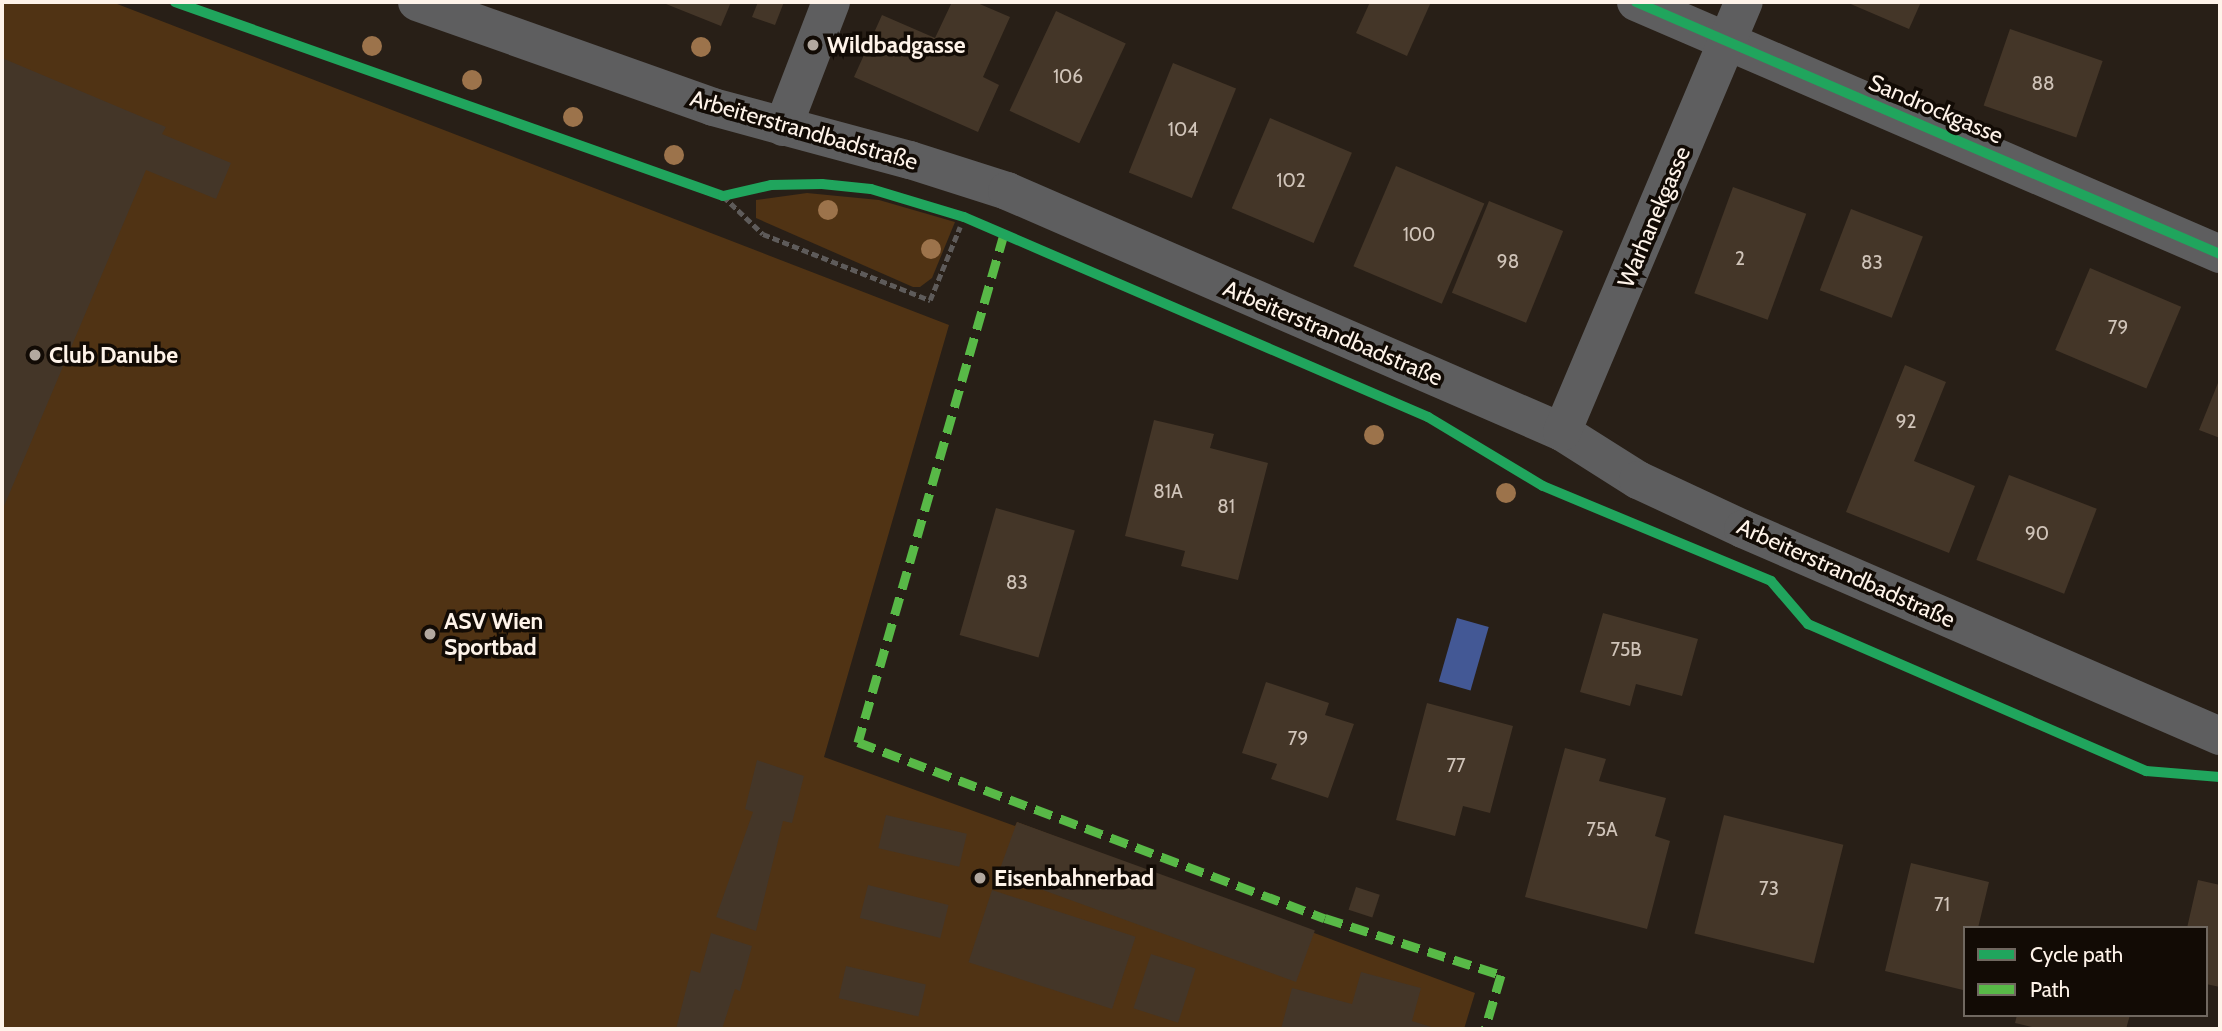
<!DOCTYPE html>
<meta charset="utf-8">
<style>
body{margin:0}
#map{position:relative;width:2222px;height:1031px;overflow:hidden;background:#281f17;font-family:Cabin,sans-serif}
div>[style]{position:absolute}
.green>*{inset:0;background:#503314}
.water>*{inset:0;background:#435895;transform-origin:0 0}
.building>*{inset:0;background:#443628;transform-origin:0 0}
.path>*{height:4.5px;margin-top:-2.25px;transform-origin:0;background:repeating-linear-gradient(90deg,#5e5b5a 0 7px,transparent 0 10.5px)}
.minor>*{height:38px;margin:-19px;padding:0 19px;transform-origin:19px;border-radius:19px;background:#5e5e5f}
.quiet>*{height:9px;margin-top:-4.5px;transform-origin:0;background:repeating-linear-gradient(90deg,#58b947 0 18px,transparent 0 27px)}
.cycleway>*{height:10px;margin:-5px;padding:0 5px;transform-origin:5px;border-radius:5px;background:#20a55d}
.trees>*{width:20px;height:20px;margin:-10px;border-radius:50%;background:#9c734b}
.dots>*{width:19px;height:19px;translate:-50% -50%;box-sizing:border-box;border:4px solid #120b05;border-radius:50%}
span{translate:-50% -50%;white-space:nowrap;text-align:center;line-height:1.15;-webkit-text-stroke:7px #120b05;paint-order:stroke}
.number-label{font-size:19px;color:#d0c4b9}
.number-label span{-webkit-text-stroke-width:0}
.poi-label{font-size:23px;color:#fef3e9;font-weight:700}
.left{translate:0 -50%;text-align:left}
.street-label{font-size:23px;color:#fef3e9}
.frame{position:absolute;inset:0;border:4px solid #fef3e9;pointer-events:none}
.legend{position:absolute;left:1963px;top:926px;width:245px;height:91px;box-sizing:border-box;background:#120b05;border:2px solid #706860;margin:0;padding:9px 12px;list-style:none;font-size:21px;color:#fef3e9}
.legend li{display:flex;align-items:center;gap:14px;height:35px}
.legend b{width:35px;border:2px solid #706860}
</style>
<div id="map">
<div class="green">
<div style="clip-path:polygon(2px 2px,112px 2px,949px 325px,824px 757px,1015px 826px,1017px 822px,1475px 993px,1464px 1029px,2px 1029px)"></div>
<div style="clip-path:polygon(807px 193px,879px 200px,955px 222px,932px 278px,920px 287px,913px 287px,756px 218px,756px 200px)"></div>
</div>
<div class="water">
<div style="left:1457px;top:618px;width:33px;height:66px;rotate:16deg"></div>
</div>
<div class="building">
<div style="clip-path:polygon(661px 2px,731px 2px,721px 26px)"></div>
<div style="clip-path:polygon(758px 2px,784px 2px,775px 25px,752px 17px)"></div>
<div style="clip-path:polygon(952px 2px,975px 2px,1010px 17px,983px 77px,999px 85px,978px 132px,854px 77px,882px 15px,935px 38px)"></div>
<div style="clip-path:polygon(1370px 2px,1431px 2px,1407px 56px,1356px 33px)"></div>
<div style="clip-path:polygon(1846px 2px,1921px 2px,1909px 29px)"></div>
<div style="left:1056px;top:11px;width:77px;height:110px;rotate:25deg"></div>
<div style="left:2010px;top:29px;width:98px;height:81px;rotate:19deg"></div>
<div style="clip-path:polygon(2px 58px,166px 127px,162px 134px,231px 163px,216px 199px,146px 170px,2px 511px)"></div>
<div style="left:1173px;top:63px;width:68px;height:118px;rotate:22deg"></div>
<div style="left:1270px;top:118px;width:89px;height:98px;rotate:23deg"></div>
<div style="left:1396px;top:166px;width:96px;height:109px;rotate:23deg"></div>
<div style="left:1733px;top:187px;width:78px;height:113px;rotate:20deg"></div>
<div style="left:1489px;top:201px;width:80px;height:99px;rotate:22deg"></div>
<div style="left:1851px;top:209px;width:77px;height:87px;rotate:21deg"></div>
<div style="left:2090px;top:268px;width:99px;height:89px;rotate:23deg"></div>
<div style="clip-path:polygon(1905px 365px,1946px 382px,1914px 461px,1975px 486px,1949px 553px,1846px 512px)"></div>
<div style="clip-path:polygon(2220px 378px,2220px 438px,2199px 430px)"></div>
<div style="clip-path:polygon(1154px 420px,1214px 434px,1210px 448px,1268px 463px,1238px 580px,1181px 566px,1185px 551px,1125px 536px)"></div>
<div style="left:2009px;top:475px;width:94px;height:91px;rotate:21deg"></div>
<div style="left:996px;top:508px;width:82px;height:132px;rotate:16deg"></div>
<div style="clip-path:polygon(1603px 613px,1698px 639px,1682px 696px,1636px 684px,1630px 706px,1580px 692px)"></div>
<div style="clip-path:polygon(1266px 682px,1329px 703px,1325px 715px,1354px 724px,1328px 798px,1271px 779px,1277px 764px,1242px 753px)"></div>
<div style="clip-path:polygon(1427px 703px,1513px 726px,1490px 813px,1463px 806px,1455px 836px,1396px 820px)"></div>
<div style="clip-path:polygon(1565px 748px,1606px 759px,1599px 781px,1666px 798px,1655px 836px,1670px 841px,1647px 929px,1525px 897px)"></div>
<div style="clip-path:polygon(757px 760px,804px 776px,792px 823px,783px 821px,756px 931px,716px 917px,753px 812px,745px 809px)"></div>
<div style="left:886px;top:815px;width:83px;height:34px;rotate:13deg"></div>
<div style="left:1724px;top:815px;width:123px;height:122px;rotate:14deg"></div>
<div style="left:1017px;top:822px;width:317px;height:55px;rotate:20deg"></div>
<div style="clip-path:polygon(1911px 863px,1989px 882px,1978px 928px,1965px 928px,1963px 990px,1885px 971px)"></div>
<div style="clip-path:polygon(2198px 880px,2220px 885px,2220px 987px,2206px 984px,2206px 928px,2187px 928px)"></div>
<div style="left:868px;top:885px;width:83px;height:34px;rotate:14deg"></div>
<div style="left:1356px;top:887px;width:25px;height:24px;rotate:18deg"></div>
<div style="left:992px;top:890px;width:151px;height:76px;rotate:18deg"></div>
<div style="clip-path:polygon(711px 933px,752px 946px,740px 991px,735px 989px,722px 1029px,676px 1029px,691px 970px,700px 973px)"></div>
<div style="left:1151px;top:954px;width:47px;height:57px;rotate:18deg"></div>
<div style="left:846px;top:966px;width:82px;height:33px;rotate:13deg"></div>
<div style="clip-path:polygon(1361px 972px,1421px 988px,1412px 1021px,1438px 1029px,1281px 1029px,1292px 988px,1352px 1004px)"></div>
<div style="clip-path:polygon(2017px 1015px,2130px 1015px,2126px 1029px,2040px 1029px,2015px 1023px)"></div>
</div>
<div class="path">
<div style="left:723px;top:196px;width:55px;rotate:43.5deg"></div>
<div style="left:763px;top:234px;width:180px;rotate:21.6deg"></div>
<div style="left:930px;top:300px;width:79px;rotate:-67.7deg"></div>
</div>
<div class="minor">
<div style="left:417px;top:2px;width:314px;rotate:19.5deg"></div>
<div style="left:713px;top:107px;width:204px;rotate:15.1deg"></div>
<div style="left:910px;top:160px;width:102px;rotate:17.7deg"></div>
<div style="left:1007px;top:191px;width:605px;rotate:23.47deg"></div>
<div style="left:1562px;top:432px;width:90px;rotate:32.3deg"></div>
<div style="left:1638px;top:480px;width:116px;rotate:25deg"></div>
<div style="left:1743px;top:529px;width:520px;rotate:23.46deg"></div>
<div style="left:1636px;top:2px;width:636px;rotate:23.34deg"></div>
<div style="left:783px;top:127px;width:134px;rotate:-69deg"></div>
<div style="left:1562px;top:432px;width:467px;rotate:-67.1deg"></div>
</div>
<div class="quiet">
<div style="left:1004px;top:234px;width:529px;rotate:106.03deg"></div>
<div style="left:858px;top:742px;width:499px;rotate:20.7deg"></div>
<div style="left:1325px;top:918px;width:185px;rotate:17.9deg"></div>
<div style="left:1501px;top:975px;width:56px;rotate:106.5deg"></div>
</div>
<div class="cycleway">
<div style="left:175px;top:2px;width:581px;rotate:19.49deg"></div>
<div style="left:723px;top:196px;width:49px;rotate:-12.9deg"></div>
<div style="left:771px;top:185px;width:51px;rotate:-1.1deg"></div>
<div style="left:822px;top:184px;width:49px;rotate:5.8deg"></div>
<div style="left:871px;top:189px;width:97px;rotate:16.8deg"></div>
<div style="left:964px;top:217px;width:505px;rotate:23.32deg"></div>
<div style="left:1428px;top:417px;width:134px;rotate:31deg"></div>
<div style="left:1543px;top:486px;width:247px;rotate:22.6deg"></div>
<div style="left:1771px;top:581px;width:57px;rotate:49.3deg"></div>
<div style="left:1808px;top:624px;width:369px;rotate:23.5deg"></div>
<div style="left:2146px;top:771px;width:74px;rotate:4.6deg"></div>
<div style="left:1636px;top:2px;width:636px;rotate:23.34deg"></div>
</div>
<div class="trees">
<div style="left:372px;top:46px"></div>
<div style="left:701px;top:47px"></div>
<div style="left:472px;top:80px"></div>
<div style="left:573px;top:117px"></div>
<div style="left:674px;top:155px"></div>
<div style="left:828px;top:210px"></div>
<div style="left:931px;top:249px"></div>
<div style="left:1374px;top:435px"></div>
<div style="left:1506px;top:493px"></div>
</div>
<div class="dots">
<div style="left:813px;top:45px;background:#b3a9a0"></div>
<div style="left:35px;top:355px;background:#b3a9a0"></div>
<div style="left:430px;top:634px;background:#b3a9a0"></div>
<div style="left:980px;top:878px;background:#b3a9a0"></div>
</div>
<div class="number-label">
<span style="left:1068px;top:77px">106</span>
<span style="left:2043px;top:84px">88</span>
<span style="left:1183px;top:130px">104</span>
<span style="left:1291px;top:181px">102</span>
<span style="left:1419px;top:235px">100</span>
<span style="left:1740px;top:259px">2</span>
<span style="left:1508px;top:262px">98</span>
<span style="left:1872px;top:263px">83</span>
<span style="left:2118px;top:328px">79</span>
<span style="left:1906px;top:422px">92</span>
<span style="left:1168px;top:492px">81A</span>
<span style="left:1226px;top:507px">81</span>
<span style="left:2037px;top:534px">90</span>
<span style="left:1017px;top:583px">83</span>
<span style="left:1626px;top:650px">75B</span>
<span style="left:1298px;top:739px">79</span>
<span style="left:1456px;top:766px">77</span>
<span style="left:1602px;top:830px">75A</span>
<span style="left:1769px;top:889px">73</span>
<span style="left:1942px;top:905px">71</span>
</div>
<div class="poi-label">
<span class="left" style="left:827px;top:45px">Wildbadgasse</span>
<span class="left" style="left:49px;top:355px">Club Danube</span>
<span class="left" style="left:444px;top:634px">ASV Wien<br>Sportbad</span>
<span class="left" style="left:994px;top:878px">Eisenbahnerbad</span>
</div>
<div class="street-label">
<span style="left:1936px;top:109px;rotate:23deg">Sandrockgasse</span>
<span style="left:804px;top:130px;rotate:16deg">Arbeiterstrandbadstraße</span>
<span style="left:1654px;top:217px;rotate:-67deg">Warhanekgasse</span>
<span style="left:1333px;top:333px;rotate:23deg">Arbeiterstrandbadstraße</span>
<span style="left:1846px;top:573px;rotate:24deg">Arbeiterstrandbadstraße</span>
</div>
<div class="frame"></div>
<ul class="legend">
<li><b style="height:9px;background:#20a55d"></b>Cycle path</li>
<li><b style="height:9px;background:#58b947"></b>Path</li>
</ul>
</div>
